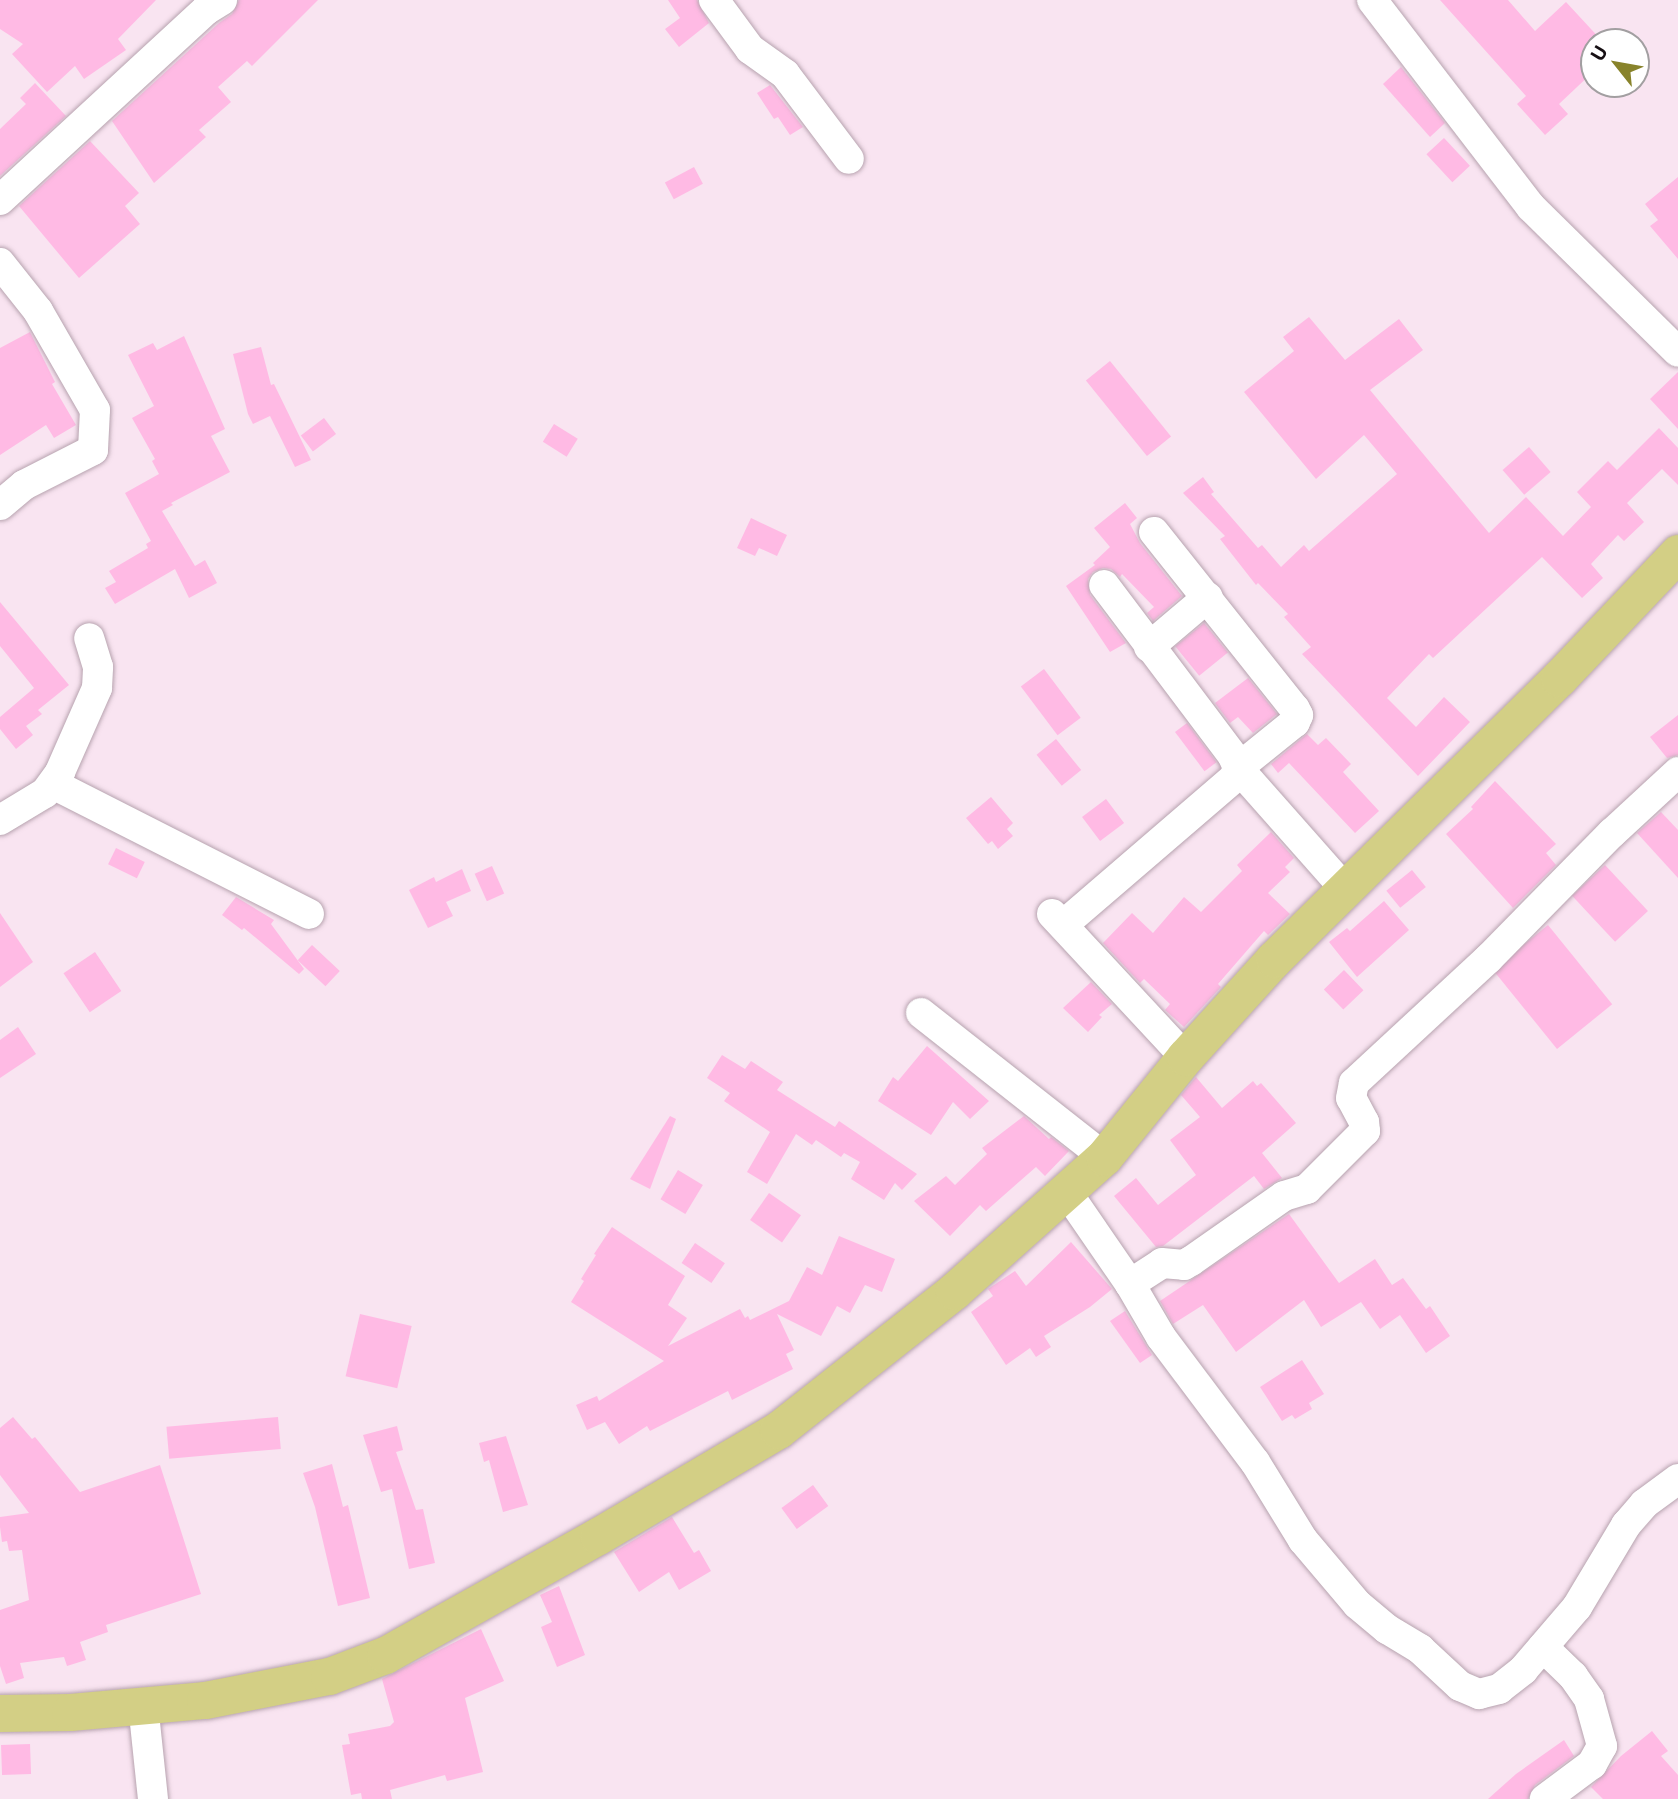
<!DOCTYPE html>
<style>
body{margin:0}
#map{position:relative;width:1678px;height:1799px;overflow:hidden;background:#f9e4f1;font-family:"Public Sans",sans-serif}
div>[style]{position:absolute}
.building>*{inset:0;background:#ffbae4;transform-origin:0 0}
.roads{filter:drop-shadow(0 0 2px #b7a3af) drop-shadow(0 0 2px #b7a3af)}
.minor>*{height:30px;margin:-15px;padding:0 15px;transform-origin:15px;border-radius:15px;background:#fff}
.major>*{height:37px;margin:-18.5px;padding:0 18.5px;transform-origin:18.5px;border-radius:18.5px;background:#d3cf85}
span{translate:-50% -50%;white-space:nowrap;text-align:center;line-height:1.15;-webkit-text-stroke:5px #fff;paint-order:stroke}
.north{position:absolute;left:1580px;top:28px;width:70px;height:70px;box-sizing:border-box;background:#fff;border:2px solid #a29fa1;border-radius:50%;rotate:301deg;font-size:19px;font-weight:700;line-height:28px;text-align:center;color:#160f13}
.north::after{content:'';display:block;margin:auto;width:24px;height:32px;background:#88832b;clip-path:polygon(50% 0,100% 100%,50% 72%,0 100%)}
</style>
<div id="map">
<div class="building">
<div style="clip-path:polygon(0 0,156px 0,118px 39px,126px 50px,84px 79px,75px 66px,47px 92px,12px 54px,23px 44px,0 29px)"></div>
<div style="clip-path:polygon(239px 0,318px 0,252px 66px,247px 61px,218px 87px,231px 102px,199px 130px,206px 137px,154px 183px,112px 121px,219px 23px,232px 14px)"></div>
<div style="clip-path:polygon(668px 0,697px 0,709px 23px,679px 47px,665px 29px,680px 18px)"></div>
<div style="clip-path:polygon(1440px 0,1508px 0,1535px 31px,1566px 2px,1603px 42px,1594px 42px,1594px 71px,1559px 104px,1568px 114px,1545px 135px,1517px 104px,1526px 96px)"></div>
<div style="clip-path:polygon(1401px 67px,1445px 123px,1430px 137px,1383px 84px)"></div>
<div style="clip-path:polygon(35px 83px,66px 116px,0 176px,0 129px,26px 104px,20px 98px)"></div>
<div style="clip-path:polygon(770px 85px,803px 127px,790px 135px,778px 117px,774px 119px,757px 93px)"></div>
<div style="left:1444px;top:138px;width:38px;height:24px;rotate:47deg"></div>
<div style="clip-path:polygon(90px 141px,139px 193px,125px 206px,140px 224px,79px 278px,19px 206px)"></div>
<div style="left:694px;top:167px;width:19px;height:33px;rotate:62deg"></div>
<div style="clip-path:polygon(1678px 177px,1678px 259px,1650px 226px,1658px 220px,1645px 204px)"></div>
<div style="clip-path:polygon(1309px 317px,1345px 360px,1399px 319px,1423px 350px,1370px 390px,1489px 533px,1526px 497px,1563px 536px,1591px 507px,1577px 492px,1608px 461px,1617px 470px,1659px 428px,1678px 448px,1678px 485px,1662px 469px,1627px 503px,1644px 522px,1624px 541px,1618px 535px,1591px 564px,1603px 578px,1582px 598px,1542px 557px,1433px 658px,1429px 654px,1387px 698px,1416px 727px,1444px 697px,1470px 722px,1418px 776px,1302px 654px,1311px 647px,1284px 617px,1288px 614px,1258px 583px,1256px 585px,1220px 539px,1225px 536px,1183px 493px,1203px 477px,1214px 492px,1211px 494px,1258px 548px,1262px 545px,1281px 567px,1304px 545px,1309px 551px,1397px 474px,1364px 435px,1316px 479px,1244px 392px,1294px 351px,1283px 337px)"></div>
<div style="clip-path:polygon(30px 332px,55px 382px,52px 384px,76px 425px,54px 438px,46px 425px,0 455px,0 348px)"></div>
<div style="clip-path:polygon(184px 336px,225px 429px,211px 436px,230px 472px,171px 503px,173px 505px,162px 511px,195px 566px,205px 560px,217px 583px,189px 598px,175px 569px,115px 604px,105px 588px,116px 582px,109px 571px,148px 548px,146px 544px,151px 541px,125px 493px,159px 474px,152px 461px,155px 459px,132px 418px,154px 406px,128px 355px,153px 343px,157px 350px)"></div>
<div style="clip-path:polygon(261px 347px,271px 385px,274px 384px,311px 460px,295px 467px,270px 416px,253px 424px,248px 414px,233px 354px)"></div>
<div style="left:1110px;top:361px;width:97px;height:31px;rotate:51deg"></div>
<div style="clip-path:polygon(1678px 372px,1678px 429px,1650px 399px)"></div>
<div style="left:324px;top:418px;width:20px;height:29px;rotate:53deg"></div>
<div style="left:554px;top:424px;width:28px;height:21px;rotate:32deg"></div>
<div style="left:1529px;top:447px;width:33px;height:35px;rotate:49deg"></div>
<div style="clip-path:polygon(1125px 503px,1137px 518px,1130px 524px,1140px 543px,1182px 596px,1153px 621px,1147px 613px,1154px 607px,1122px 574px,1120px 577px,1111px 569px,1103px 568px,1093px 572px,1088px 579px,1090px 595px,1126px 643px,1110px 652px,1066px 586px,1095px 565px,1093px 563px,1110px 547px,1094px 528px)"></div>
<div style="clip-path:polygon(751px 518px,787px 535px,777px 556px,759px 548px,755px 556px,737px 548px)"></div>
<div style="clip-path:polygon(0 602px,69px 685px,38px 710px,42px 714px,26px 726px,33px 735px,16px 749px,0 729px,0 717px,34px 688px,0 646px)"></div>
<div style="left:1204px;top:623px;width:38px;height:37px;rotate:51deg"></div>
<div style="left:1044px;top:669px;width:61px;height:29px;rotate:53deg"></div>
<div style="clip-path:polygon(1248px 678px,1277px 714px,1253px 733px,1238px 717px,1230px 723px,1215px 703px)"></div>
<div style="clip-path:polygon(1678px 715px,1678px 755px,1667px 758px,1650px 737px)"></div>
<div style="left:1187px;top:723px;width:49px;height:15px;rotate:53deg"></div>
<div style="clip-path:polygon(1307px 734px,1318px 745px,1326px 738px,1351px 764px,1343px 772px,1379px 811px,1355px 833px,1289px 763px,1278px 773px,1271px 764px)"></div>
<div style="left:1056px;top:739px;width:40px;height:25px;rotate:51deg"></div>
<div style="clip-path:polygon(1495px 781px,1556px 844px,1546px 853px,1556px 865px,1513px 908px,1446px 834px,1473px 809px,1471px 807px)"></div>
<div style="clip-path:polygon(991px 797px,1013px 823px,1007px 829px,1013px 836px,998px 849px,992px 841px,988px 844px,966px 818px)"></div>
<div style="left:1106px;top:799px;width:30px;height:30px;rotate:53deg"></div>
<div style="clip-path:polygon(1661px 812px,1678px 830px,1678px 878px,1637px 833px)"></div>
<div style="clip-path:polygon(1271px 832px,1294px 858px,1285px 867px,1290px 872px,1268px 893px,1290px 914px,1268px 935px,1264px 931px,1218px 984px,1221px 987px,1184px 1027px,1165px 1010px,1170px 1004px,1144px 979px,1140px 983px,1103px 943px,1132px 913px,1153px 933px,1184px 897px,1201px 912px,1242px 871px,1237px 865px)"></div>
<div style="left:116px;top:848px;width:32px;height:18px;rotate:26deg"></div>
<div style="left:1605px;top:865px;width:63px;height:45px;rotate:47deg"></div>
<div style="left:492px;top:866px;width:30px;height:19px;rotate:66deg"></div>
<div style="clip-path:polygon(462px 869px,471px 891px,446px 902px,453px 916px,428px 928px,409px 890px,434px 877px,436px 882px)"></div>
<div style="left:1412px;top:870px;width:22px;height:33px;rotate:51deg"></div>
<div style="clip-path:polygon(236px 897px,274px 920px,271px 924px,304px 969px,299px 974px,244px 928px,242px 930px,222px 915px)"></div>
<div style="clip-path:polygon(1384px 901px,1409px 930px,1357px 977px,1329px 942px,1347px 928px,1350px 931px)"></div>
<div style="clip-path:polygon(0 913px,33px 962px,0 987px)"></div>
<div style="left:1548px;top:925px;width:102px;height:71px;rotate:51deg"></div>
<div style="left:312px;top:945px;width:38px;height:21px;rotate:43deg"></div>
<div style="left:95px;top:952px;width:47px;height:38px;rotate:56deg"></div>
<div style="left:1344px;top:970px;width:28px;height:28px;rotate:46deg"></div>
<div style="clip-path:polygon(1091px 982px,1112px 1004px,1099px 1015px,1102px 1017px,1088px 1032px,1063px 1008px)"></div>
<div style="clip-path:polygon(18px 1027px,36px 1054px,0 1078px,0 1040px)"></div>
<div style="clip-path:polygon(927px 1046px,989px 1101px,970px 1119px,953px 1102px,931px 1135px,878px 1101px,893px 1077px,898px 1081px)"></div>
<div style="clip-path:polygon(722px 1055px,745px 1069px,751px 1061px,783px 1082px,777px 1090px,835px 1127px,839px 1121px,917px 1174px,902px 1190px,895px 1183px,884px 1200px,851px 1179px,860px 1162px,844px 1153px,841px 1157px,816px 1140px,812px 1145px,796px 1134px,767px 1184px,747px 1172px,770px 1132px,724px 1101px,730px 1093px,707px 1078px)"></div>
<div style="clip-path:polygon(1196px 1077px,1222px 1108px,1253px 1081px,1257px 1086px,1261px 1083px,1296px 1123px,1262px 1153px,1282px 1178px,1264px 1189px,1254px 1176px,1163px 1246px,1156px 1247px,1114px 1196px,1136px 1178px,1158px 1205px,1196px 1175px,1170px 1140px,1200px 1117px,1181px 1095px)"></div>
<div style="clip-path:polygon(670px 1116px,676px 1119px,650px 1189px,630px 1179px)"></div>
<div style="clip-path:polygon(1024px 1116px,1049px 1139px,1051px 1137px,1069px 1151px,1045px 1176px,1036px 1167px,986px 1211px,980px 1205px,950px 1236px,914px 1201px,946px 1176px,955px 1185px,987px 1154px,982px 1148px)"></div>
<div style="left:678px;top:1170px;width:29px;height:34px;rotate:31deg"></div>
<div style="left:769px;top:1193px;width:39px;height:33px;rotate:35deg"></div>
<div style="clip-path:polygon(1289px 1214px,1339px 1283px,1375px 1259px,1392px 1285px,1403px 1278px,1426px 1309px,1430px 1306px,1450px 1336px,1426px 1353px,1400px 1315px,1380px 1329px,1361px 1302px,1321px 1327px,1304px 1300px,1236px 1352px,1203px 1305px,1173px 1324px,1160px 1301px)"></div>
<div style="clip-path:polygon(612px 1227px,685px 1276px,668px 1305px,687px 1318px,668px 1346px,740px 1309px,745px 1318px,748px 1316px,750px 1320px,789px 1301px,807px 1267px,822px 1275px,839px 1236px,895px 1259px,882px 1292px,865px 1285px,850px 1313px,837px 1306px,821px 1336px,777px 1314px,794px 1350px,786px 1354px,793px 1369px,732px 1400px,728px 1391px,650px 1431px,647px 1426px,619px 1444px,605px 1422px,587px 1430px,576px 1405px,597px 1396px,599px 1401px,664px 1361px,571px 1302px,584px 1281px,581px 1279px,596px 1255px,594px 1254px)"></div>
<div style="clip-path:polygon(1071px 1242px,1112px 1289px,1090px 1307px,1044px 1336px,1051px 1347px,1036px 1357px,1030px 1348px,1006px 1365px,971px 1312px,993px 1296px,988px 1289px,1015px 1271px,1026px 1286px)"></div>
<div style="left:695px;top:1243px;width:36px;height:24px;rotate:34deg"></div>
<div style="clip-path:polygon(1125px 1311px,1152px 1355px,1140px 1363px,1110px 1321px)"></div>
<div style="left:360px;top:1314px;width:53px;height:64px;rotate:13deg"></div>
<div style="clip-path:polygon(1302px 1360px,1324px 1394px,1309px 1403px,1312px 1409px,1295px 1419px,1292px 1415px,1282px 1421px,1260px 1387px)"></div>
<div style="clip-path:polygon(13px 1417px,32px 1439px,35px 1437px,80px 1492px,160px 1465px,201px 1594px,106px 1625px,108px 1632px,80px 1642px,86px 1660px,67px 1666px,64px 1657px,20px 1663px,24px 1678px,6px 1684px,0 1666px,0 1610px,29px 1600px,22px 1550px,9px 1551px,7px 1541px,2px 1542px,0 1527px,0 1517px,29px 1513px,0 1475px,0 1428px)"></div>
<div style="left:278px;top:1417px;width:32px;height:112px;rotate:85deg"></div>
<div style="clip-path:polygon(397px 1426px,403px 1450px,396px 1452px,416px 1510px,423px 1509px,435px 1563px,409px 1569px,392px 1489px,381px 1492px,363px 1435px)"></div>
<div style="clip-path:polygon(506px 1436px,528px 1505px,503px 1512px,489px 1460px,484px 1462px,479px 1443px)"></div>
<div style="clip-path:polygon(332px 1464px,343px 1507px,348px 1505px,370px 1598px,338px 1606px,315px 1507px,303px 1473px)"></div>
<div style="left:813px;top:1485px;width:26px;height:39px;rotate:54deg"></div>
<div style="clip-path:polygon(672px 1517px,694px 1553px,699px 1550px,711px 1571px,679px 1590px,669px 1572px,639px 1592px,614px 1552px)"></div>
<div style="clip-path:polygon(559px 1586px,585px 1655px,557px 1667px,541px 1627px,552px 1622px,540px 1595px)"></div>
<div style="clip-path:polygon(481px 1629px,504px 1681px,465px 1698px,483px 1772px,447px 1781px,445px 1775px,390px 1790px,392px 1799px,362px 1799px,361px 1793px,351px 1795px,342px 1745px,350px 1744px,348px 1734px,390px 1726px,394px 1722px,382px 1679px)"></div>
<div style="clip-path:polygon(1652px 1731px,1668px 1751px,1661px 1756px,1678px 1775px,1678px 1799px,1603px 1799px,1591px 1787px,1621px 1756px)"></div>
<div style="clip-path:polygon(1564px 1740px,1574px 1756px,1535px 1785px,1528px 1799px,1488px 1799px,1516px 1774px)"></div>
<div style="left:30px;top:1744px;width:30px;height:29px;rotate:88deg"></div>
</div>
<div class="roads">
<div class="minor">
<div style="left:714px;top:0;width:61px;rotate:53.7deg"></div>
<div style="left:750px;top:49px;width:43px;rotate:35.5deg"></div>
<div style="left:785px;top:74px;width:106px;rotate:53deg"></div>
<div style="left:1372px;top:0;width:261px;rotate:52.5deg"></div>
<div style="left:1531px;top:207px;width:206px;rotate:44.6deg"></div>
<div style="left:0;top:200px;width:280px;rotate:-42.7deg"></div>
<div style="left:206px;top:10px;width:19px;rotate:-32deg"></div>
<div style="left:0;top:263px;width:61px;rotate:51.6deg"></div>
<div style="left:38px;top:311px;width:114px;rotate:60.1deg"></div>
<div style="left:95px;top:410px;width:40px;rotate:92.9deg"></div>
<div style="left:93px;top:450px;width:77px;rotate:153.1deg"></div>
<div style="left:24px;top:485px;width:31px;rotate:140deg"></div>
<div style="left:1154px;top:532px;width:226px;rotate:51.5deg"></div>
<div style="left:1295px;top:709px;width:7px;rotate:63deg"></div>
<div style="left:1298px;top:715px;width:8px;rotate:113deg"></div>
<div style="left:1295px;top:722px;width:73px;rotate:141.1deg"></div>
<div style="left:1238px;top:768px;width:162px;rotate:48.5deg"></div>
<div style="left:1149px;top:647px;width:77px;rotate:-40.3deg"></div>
<div style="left:53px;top:784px;width:287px;rotate:26.9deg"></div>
<div style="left:0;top:820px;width:52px;rotate:-31deg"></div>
<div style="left:45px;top:793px;width:26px;rotate:-54deg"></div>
<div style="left:60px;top:772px;width:92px;rotate:-66.2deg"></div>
<div style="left:97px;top:688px;width:21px;rotate:-87deg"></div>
<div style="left:98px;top:667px;width:30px;rotate:-107deg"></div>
<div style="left:1052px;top:914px;width:195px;rotate:47.1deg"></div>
<div style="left:1063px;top:925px;width:225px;rotate:-40.7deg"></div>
<div style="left:1234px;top:778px;width:11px;rotate:-68deg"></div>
<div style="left:1238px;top:768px;width:13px;rotate:-113deg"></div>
<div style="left:1233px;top:756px;width:214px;rotate:-127deg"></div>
<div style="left:921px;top:1013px;width:233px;rotate:38.2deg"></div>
<div style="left:1066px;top:1191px;width:113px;rotate:55.5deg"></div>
<div style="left:1130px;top:1284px;width:38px;rotate:-33deg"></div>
<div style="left:1162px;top:1263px;width:22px;rotate:5deg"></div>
<div style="left:1184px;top:1265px;width:8px;rotate:-30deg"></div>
<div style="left:1191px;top:1261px;width:113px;rotate:-35deg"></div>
<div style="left:1284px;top:1196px;width:24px;rotate:-17deg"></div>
<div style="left:1307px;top:1189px;width:82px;rotate:-45deg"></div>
<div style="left:1365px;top:1131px;width:9px;rotate:-96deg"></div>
<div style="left:1364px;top:1122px;width:27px;rotate:-118deg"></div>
<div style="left:1351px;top:1098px;width:15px;rotate:-79deg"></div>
<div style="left:1354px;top:1083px;width:183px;rotate:-42.8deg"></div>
<div style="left:1488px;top:959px;width:177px;rotate:-45.5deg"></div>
<div style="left:1612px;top:833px;width:90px;rotate:-42.7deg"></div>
<div style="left:1130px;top:1284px;width:61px;rotate:59.7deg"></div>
<div style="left:1161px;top:1337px;width:156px;rotate:53.1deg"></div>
<div style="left:1255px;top:1462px;width:92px;rotate:58.4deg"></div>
<div style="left:1303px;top:1540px;width:84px;rotate:49.8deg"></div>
<div style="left:1357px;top:1604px;width:39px;rotate:40deg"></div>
<div style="left:1387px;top:1629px;width:39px;rotate:31deg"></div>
<div style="left:1420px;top:1649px;width:54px;rotate:42.8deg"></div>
<div style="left:1460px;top:1686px;width:21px;rotate:23deg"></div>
<div style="left:1479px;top:1694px;width:21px;rotate:-14deg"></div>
<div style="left:1499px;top:1689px;width:31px;rotate:-38deg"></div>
<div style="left:1523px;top:1670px;width:83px;rotate:-49.4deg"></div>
<div style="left:1577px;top:1607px;width:96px;rotate:-59.1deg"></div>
<div style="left:1626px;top:1525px;width:28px;rotate:-49deg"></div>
<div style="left:1644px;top:1504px;width:42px;rotate:-36.3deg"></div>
<div style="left:1543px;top:1647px;width:42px;rotate:44deg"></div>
<div style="left:1573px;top:1676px;width:28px;rotate:55deg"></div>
<div style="left:1589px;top:1699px;width:49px;rotate:74.5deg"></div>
<div style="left:1602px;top:1746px;width:21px;rotate:119deg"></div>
<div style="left:1592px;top:1764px;width:59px;rotate:143.3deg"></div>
<div style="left:143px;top:1704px;width:96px;rotate:84deg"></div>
</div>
<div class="major">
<div style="left:0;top:1713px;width:70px;rotate:-0.8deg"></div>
<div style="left:70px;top:1712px;width:136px;rotate:-5.1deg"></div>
<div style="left:205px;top:1700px;width:126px;rotate:-11deg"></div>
<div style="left:329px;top:1676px;width:60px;rotate:-20.6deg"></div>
<div style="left:385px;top:1655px;width:244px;rotate:-29.2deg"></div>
<div style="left:598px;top:1536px;width:209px;rotate:-30.5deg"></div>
<div style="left:778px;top:1430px;width:224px;rotate:-38.3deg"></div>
<div style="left:954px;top:1291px;width:201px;rotate:-41.8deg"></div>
<div style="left:1104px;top:1157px;width:129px;rotate:-51deg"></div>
<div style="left:1185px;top:1057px;width:132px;rotate:-47.8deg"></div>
<div style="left:1274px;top:959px;width:400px;rotate:-44.6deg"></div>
<div style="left:1559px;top:678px;width:173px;rotate:-46.4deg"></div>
</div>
</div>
<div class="north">U</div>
</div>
